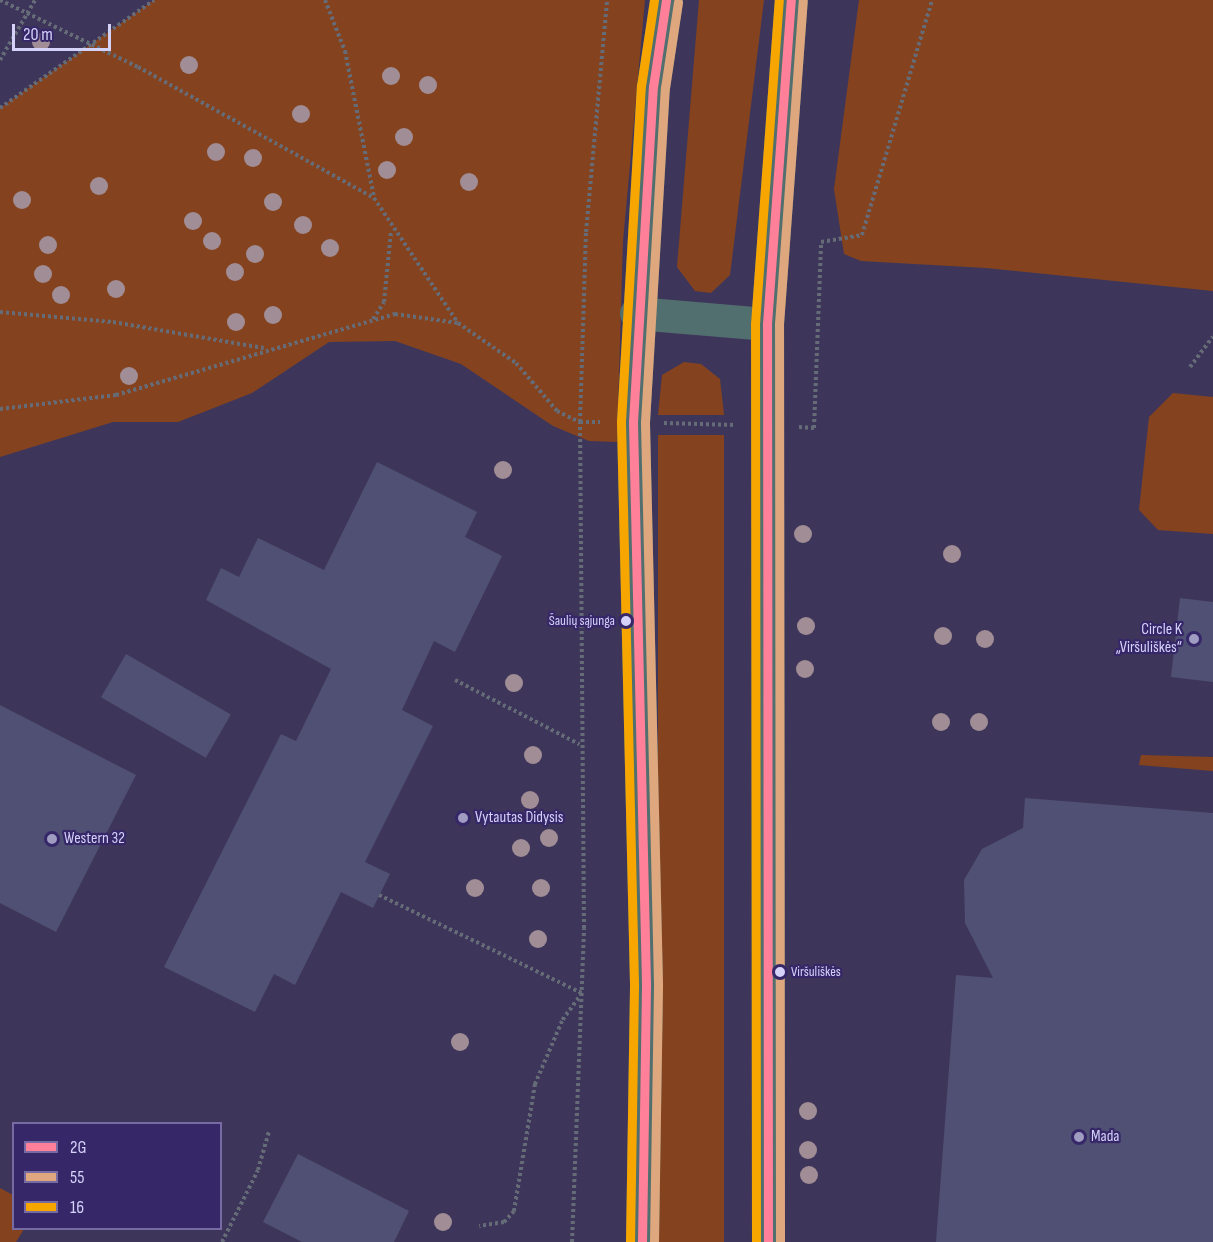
<!DOCTYPE html>
<meta charset="utf-8">
<style>
body{margin:0}
#map{position:relative;width:1213px;height:1242px;overflow:hidden;background:#3e365a;font-family:"Sofia Sans Condensed",sans-serif}
div>[style]{position:absolute}
.green>*{inset:0;background:#84431e;transform-origin:0 0}
.building>*{inset:0;background:#4f5073;transform-origin:0 0}
.path>*{height:4px;margin-top:-2px;transform-origin:0;background:repeating-linear-gradient(90deg,#656c77 0 3px,transparent 0 6px)}
.primary>*{height:33px;margin:-16.5px;padding:0 16.5px;transform-origin:16.5px;border-radius:16.5px;background:#526f6f}
.bus-1>*{height:9px;margin:-4.5px;padding:0 4.5px;transform-origin:4.5px;border-radius:4.5px;background:#ff8098}
.bus-2>*{height:9px;margin:-4.5px;padding:0 4.5px;transform-origin:4.5px;border-radius:4.5px;background:#dfa77e}
.bus-3>*{height:9px;margin:-4.5px;padding:0 4.5px;transform-origin:4.5px;border-radius:4.5px;background:#f7a600}
.trees>*{width:18px;height:18px;margin:-9px;border-radius:50%;background:#a18d95}
.dots>*{width:16px;height:16px;translate:-50% -50%;box-sizing:border-box;border:3px solid #362769;border-radius:50%}
span{translate:-50% -50%;white-space:nowrap;text-align:center;line-height:1.15;-webkit-text-stroke:4.5px #362769;paint-order:stroke}
.bus-label{font-size:14px;color:#d5d2f9}
.right{translate:-100% -50%;text-align:right}
.left{translate:0 -50%;text-align:left}
.poi-label{font-size:16px;color:#d5d2f9}
.legend{position:absolute;left:12px;top:1122px;width:210px;height:108px;box-sizing:border-box;background:#362769;border:2px solid #766ba3;margin:0;padding:8px 10px;list-style:none;font-size:18px;color:#d5d2f9}
.legend li{display:flex;align-items:center;gap:12px;height:30px}
.legend b{width:30px;border:2px solid #766ba3}
.scale{position:absolute;left:12px;top:24px;width:99px;height:27px;box-sizing:border-box;border:3px solid #d5d2f9;border-top:0;padding-left:8px;font-size:18px;line-height:21px;white-space:nowrap;color:#d5d2f9;-webkit-text-stroke:4px #362769;paint-order:stroke}
</style>
<div id="map">
<div class="green">
<div style="clip-path:polygon(154px 0,645px 0,623px 241px,617px 442px,589px 441px,553px 426px,461px 364px,395px 341px,329px 342px,252px 393px,178px 422px,113px 422px,0 457px,0 108px)"></div>
<div style="clip-path:polygon(699px 0,764px 0,730px 275px,711px 293px,695px 291px,677px 267px)"></div>
<div style="clip-path:polygon(859px 0,1213px 0,1213px 291px,986px 268px,861px 261px,844px 254px,834px 189px)"></div>
<div style="clip-path:polygon(684px 362px,701px 364px,720px 379px,724px 415px,658px 415px,662px 375px)"></div>
<div style="clip-path:polygon(1173px 393px,1213px 397px,1213px 534px,1158px 530px,1139px 510px,1149px 417px)"></div>
<div style="left:724px;top:435px;width:807px;height:66px;rotate:90deg"></div>
<div style="clip-path:polygon(1141px 755px,1213px 757px,1213px 771px,1139px 765px)"></div>
<div style="clip-path:polygon(0 1188px,13px 1195px,14px 1228px,24px 1229px,16px 1242px,0 1242px)"></div>
</div>
<div class="building">
<div style="clip-path:polygon(377px 462px,477px 512px,465px 537px,502px 556px,455px 652px,434px 641px,402px 710px,433px 726px,365px 862px,390px 874px,373px 908px,341px 892px,295px 985px,274px 974px,255px 1012px,164px 967px,281px 734px,296px 741px,331px 669px,206px 600px,221px 568px,239px 577px,258px 538px,324px 570px)"></div>
<div style="clip-path:polygon(1180px 598px,1213px 602px,1213px 682px,1171px 677px)"></div>
<div style="left:126px;top:654px;width:121px;height:50px;rotate:30deg"></div>
<div style="clip-path:polygon(0 705px,136px 775px,56px 932px,0 903px)"></div>
<div style="clip-path:polygon(1025px 798px,1213px 813px,1213px 1242px,936px 1242px,956px 975px,993px 978px,965px 923px,964px 880px,982px 849px,1023px 828px)"></div>
<div style="clip-path:polygon(298px 1154px,409px 1211px,394px 1242px,302px 1242px,263px 1222px)"></div>
</div>
<div class="path">
<div style="left:0;top:0;width:153px;rotate:25.9deg"></div>
<div style="left:138px;top:67px;width:270px;rotate:29deg"></div>
<div style="left:325px;top:0;width:55px;rotate:68.6deg"></div>
<div style="left:345px;top:51px;width:150px;rotate:78.8deg"></div>
<div style="left:374px;top:198px;width:151px;rotate:56.1deg"></div>
<div style="left:0;top:60px;width:69px;rotate:-59.7deg"></div>
<div style="left:0;top:108px;width:188px;rotate:-35deg"></div>
<div style="left:0;top:312px;width:113px;rotate:5.1deg"></div>
<div style="left:113px;top:322px;width:153px;rotate:9.8deg"></div>
<div style="left:373px;top:319px;width:20px;rotate:-57deg"></div>
<div style="left:384px;top:302px;width:70px;rotate:-84.3deg"></div>
<div style="left:1190px;top:367px;width:38px;rotate:-53deg"></div>
<div style="left:0;top:409px;width:117px;rotate:-6.9deg"></div>
<div style="left:116px;top:395px;width:291px;rotate:-16.2deg"></div>
<div style="left:395px;top:314px;width:64px;rotate:8.1deg"></div>
<div style="left:458px;top:323px;width:70px;rotate:34.6deg"></div>
<div style="left:516px;top:363px;width:63px;rotate:49.5deg"></div>
<div style="left:557px;top:411px;width:25px;rotate:26deg"></div>
<div style="left:580px;top:422px;width:20px"></div>
<div style="left:664px;top:423px;width:71px;rotate:1.6deg"></div>
<div style="left:799px;top:427px;width:15px;rotate:4deg"></div>
<div style="left:814px;top:428px;width:186px;rotate:-87.8deg"></div>
<div style="left:821px;top:242px;width:42px;rotate:-9.7deg"></div>
<div style="left:862px;top:235px;width:245px;rotate:-73.4deg"></div>
<div style="left:455px;top:680px;width:140px;rotate:27.3deg"></div>
<div style="left:379px;top:895px;width:225px;rotate:25.8deg"></div>
<div style="left:582px;top:993px;width:34px;rotate:126deg"></div>
<div style="left:562px;top:1021px;width:69px;rotate:113.2deg"></div>
<div style="left:535px;top:1084px;width:129px;rotate:99.4deg"></div>
<div style="left:514px;top:1211px;width:15px;rotate:132deg"></div>
<div style="left:504px;top:1222px;width:25px;rotate:171deg"></div>
<div style="left:222px;top:1242px;width:80px;rotate:-63.4deg"></div>
<div style="left:258px;top:1170px;width:41px;rotate:-74.2deg"></div>
<div style="left:572px;top:1242px;width:314px;rotate:-87.8deg"></div>
<div style="left:584px;top:928px;width:506px;rotate:-90.45deg"></div>
<div style="left:580px;top:422px;width:190px;rotate:-88.2deg"></div>
<div style="left:586px;top:232px;width:233px;rotate:-84.8deg"></div>
</div>
<div class="primary">
<div style="left:636px;top:313px;width:131px;rotate:4.8deg"></div>
<div style="left:642px;top:1242px;width:259px;rotate:-89.1deg"></div>
<div style="left:646px;top:983px;width:561px;rotate:-91.33deg"></div>
<div style="left:633px;top:422px;width:336px;rotate:-86.6deg"></div>
<div style="left:653px;top:87px;width:88px;rotate:-81.5deg"></div>
<div style="left:768px;top:1242px;width:918px;rotate:-90.06deg"></div>
<div style="left:767px;top:324px;width:325px;rotate:-85.8deg"></div>
</div>
<div class="bus-1">
<div style="left:642px;top:1242px;width:259px;rotate:-89.1deg"></div>
<div style="left:646px;top:983px;width:561px;rotate:-91.33deg"></div>
<div style="left:633px;top:422px;width:336px;rotate:-86.6deg"></div>
<div style="left:653px;top:87px;width:88px;rotate:-81.5deg"></div>
<div style="left:768px;top:1242px;width:918px;rotate:-90.06deg"></div>
<div style="left:767px;top:324px;width:325px;rotate:-85.8deg"></div>
</div>
<div class="bus-2">
<div style="left:654px;top:1242px;width:259px;rotate:-89.1deg"></div>
<div style="left:658px;top:983px;width:561px;rotate:-91.33deg"></div>
<div style="left:645px;top:422px;width:335px;rotate:-86.6deg"></div>
<div style="left:665px;top:88px;width:87px;rotate:-81.4deg"></div>
<div style="left:780px;top:1242px;width:918px;rotate:-90.06deg"></div>
<div style="left:779px;top:324px;width:324px;rotate:-85.8deg"></div>
</div>
<div class="bus-3">
<div style="left:630px;top:1242px;width:259px;rotate:-89.1deg"></div>
<div style="left:634px;top:983px;width:562px;rotate:-91.33deg"></div>
<div style="left:621px;top:421px;width:336px;rotate:-86.6deg"></div>
<div style="left:641px;top:86px;width:87px;rotate:-81.4deg"></div>
<div style="left:756px;top:1242px;width:918px;rotate:-90.06deg"></div>
<div style="left:755px;top:324px;width:325px;rotate:-85.8deg"></div>
</div>
<div class="trees">
<div style="left:41px;top:42px"></div>
<div style="left:189px;top:65px"></div>
<div style="left:391px;top:76px"></div>
<div style="left:428px;top:85px"></div>
<div style="left:301px;top:114px"></div>
<div style="left:404px;top:137px"></div>
<div style="left:216px;top:152px"></div>
<div style="left:253px;top:158px"></div>
<div style="left:387px;top:170px"></div>
<div style="left:469px;top:182px"></div>
<div style="left:99px;top:186px"></div>
<div style="left:22px;top:200px"></div>
<div style="left:273px;top:202px"></div>
<div style="left:193px;top:221px"></div>
<div style="left:303px;top:225px"></div>
<div style="left:212px;top:241px"></div>
<div style="left:48px;top:245px"></div>
<div style="left:330px;top:248px"></div>
<div style="left:255px;top:254px"></div>
<div style="left:235px;top:272px"></div>
<div style="left:43px;top:274px"></div>
<div style="left:116px;top:289px"></div>
<div style="left:61px;top:295px"></div>
<div style="left:273px;top:315px"></div>
<div style="left:236px;top:322px"></div>
<div style="left:129px;top:376px"></div>
<div style="left:503px;top:470px"></div>
<div style="left:803px;top:534px"></div>
<div style="left:952px;top:554px"></div>
<div style="left:806px;top:626px"></div>
<div style="left:943px;top:636px"></div>
<div style="left:985px;top:639px"></div>
<div style="left:805px;top:669px"></div>
<div style="left:514px;top:683px"></div>
<div style="left:941px;top:722px"></div>
<div style="left:979px;top:722px"></div>
<div style="left:533px;top:755px"></div>
<div style="left:530px;top:800px"></div>
<div style="left:549px;top:838px"></div>
<div style="left:521px;top:848px"></div>
<div style="left:475px;top:888px"></div>
<div style="left:541px;top:888px"></div>
<div style="left:538px;top:939px"></div>
<div style="left:460px;top:1042px"></div>
<div style="left:808px;top:1111px"></div>
<div style="left:808px;top:1150px"></div>
<div style="left:809px;top:1175px"></div>
<div style="left:443px;top:1222px"></div>
</div>
<div class="dots">
<div style="left:626px;top:621px;background:#d5d2f9"></div>
<div style="left:1194px;top:639px;background:#a09bc1"></div>
<div style="left:463px;top:818px;background:#a09bc1"></div>
<div style="left:52px;top:839px;background:#a09bc1"></div>
<div style="left:780px;top:972px;background:#d5d2f9"></div>
<div style="left:1079px;top:1137px;background:#a09bc1"></div>
</div>
<div class="bus-label">
<span class="right" style="left:615px;top:621px">Šaulių sąjunga</span>
<span class="left" style="left:791px;top:972px">Viršuliškės</span>
</div>
<div class="poi-label">
<span class="right" style="left:1182px;top:639px">Circle K<br>„Viršuliškės“</span>
<span class="left" style="left:475px;top:818px">Vytautas Didysis</span>
<span class="left" style="left:64px;top:839px">Western 32</span>
<span class="left" style="left:1091px;top:1137px">Mada</span>
</div>
<ul class="legend">
<li><b style="height:8px;background:#ff8098"></b>2G</li>
<li><b style="height:8px;background:#dfa77e"></b>55</li>
<li><b style="height:8px;background:#f7a600"></b>16</li>
</ul>
<div class="scale">20 m</div>
</div>
